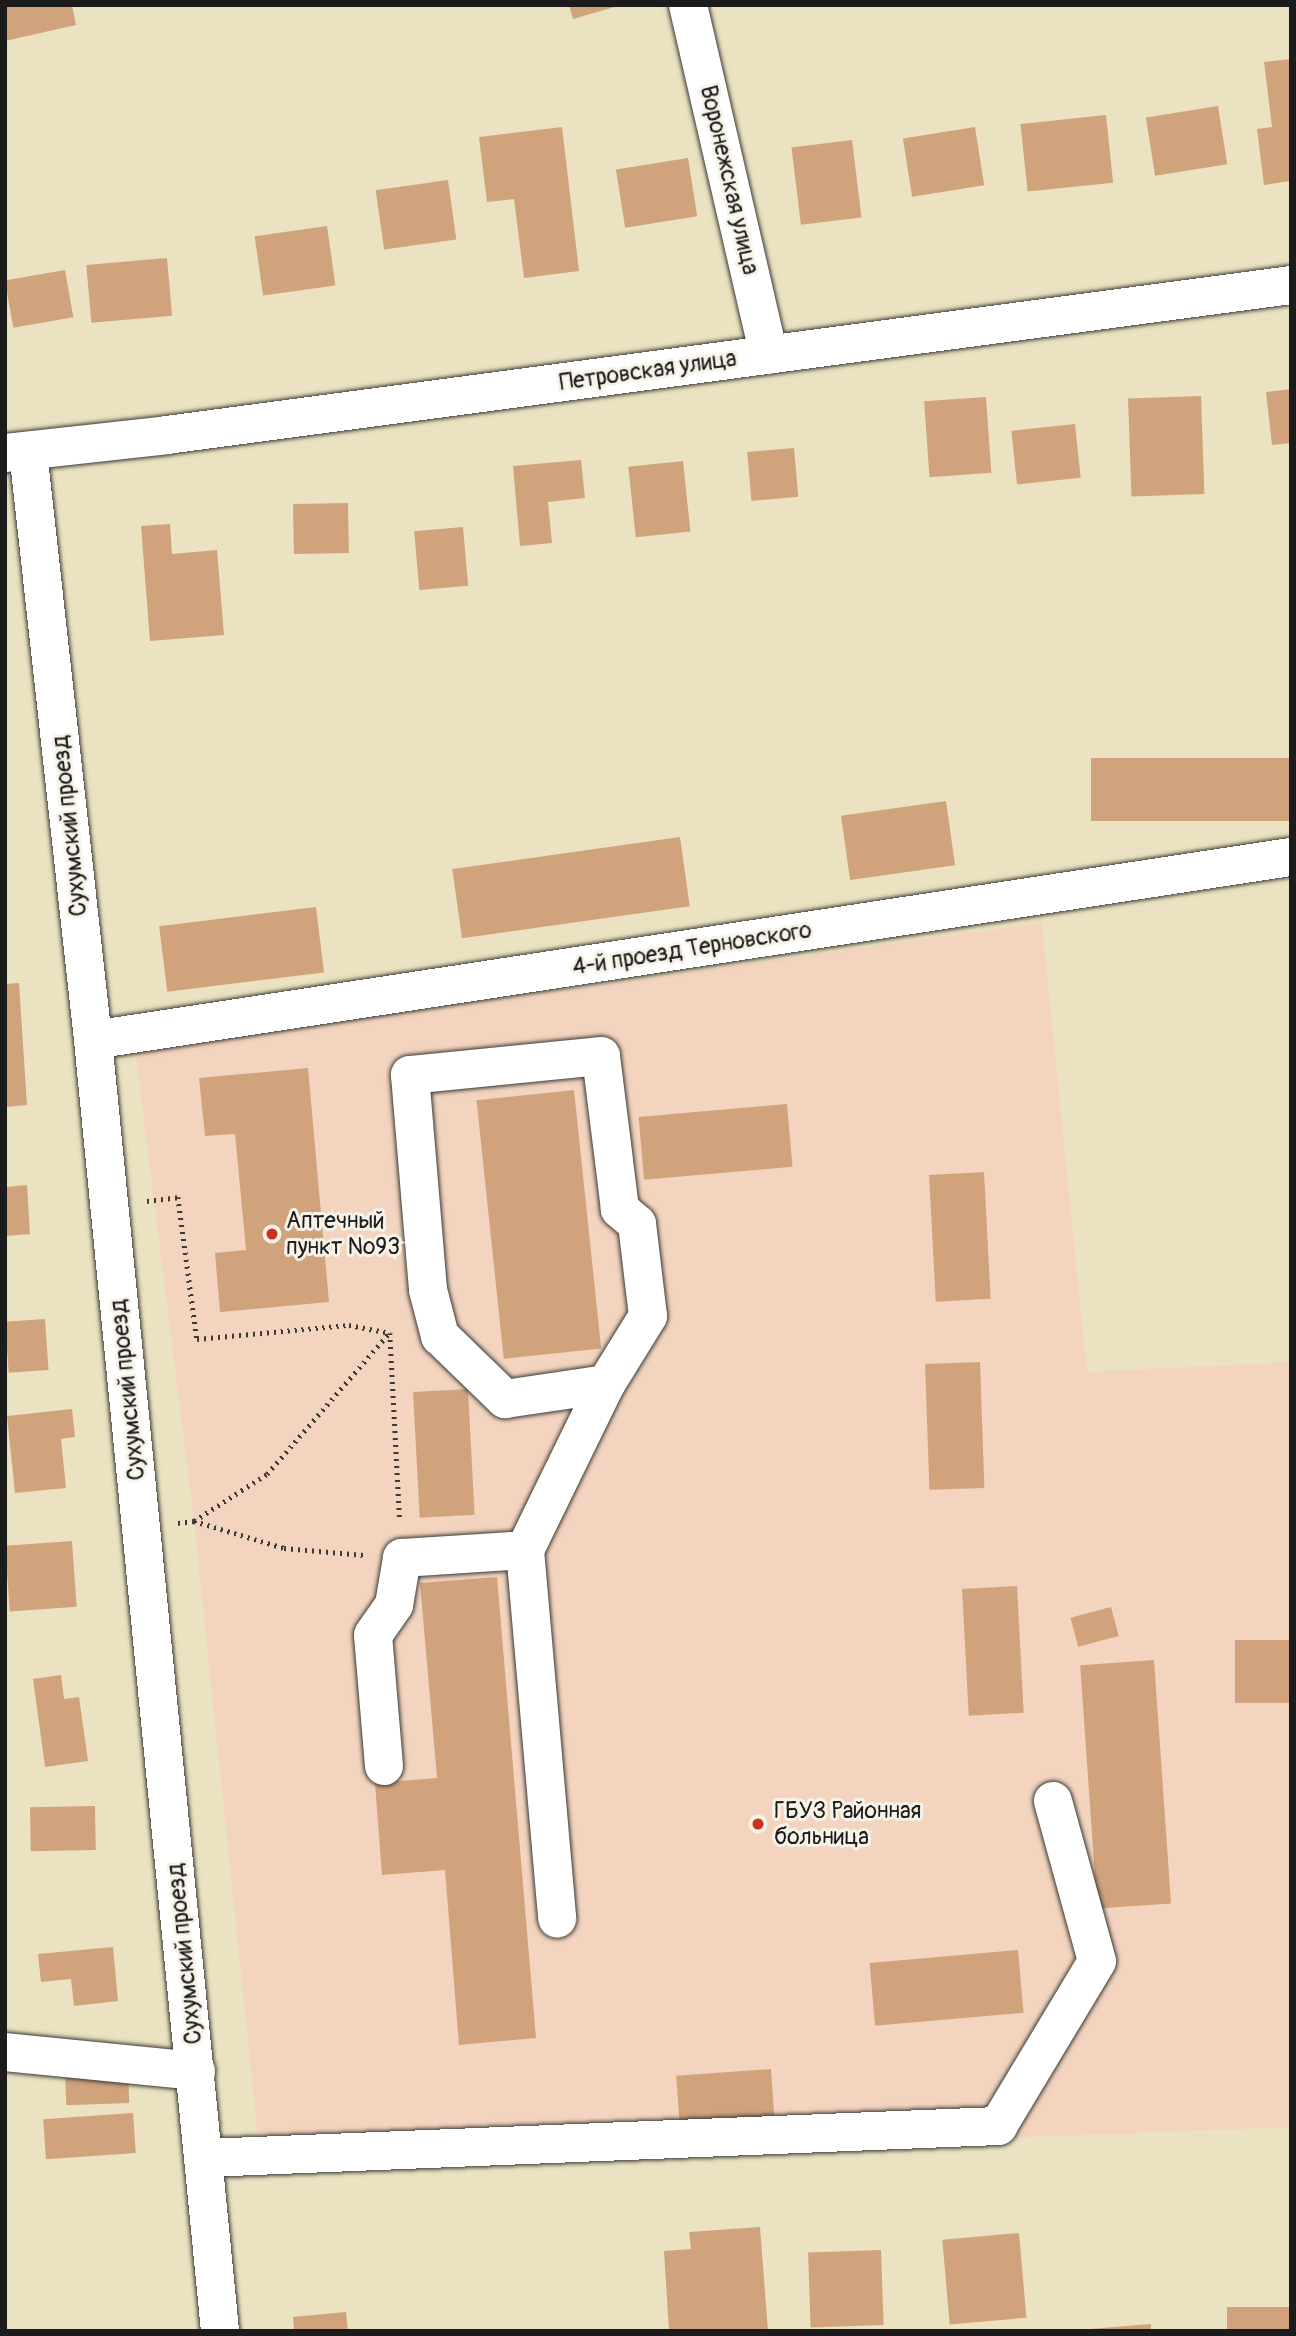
<!DOCTYPE html>
<meta charset="utf-8">
<style>
body{margin:0}
#map{position:relative;width:1296px;height:2336px;overflow:hidden;background:#ebe2c1;font-family:Pangolin,sans-serif}
div>[style]{position:absolute}
.built>*{inset:0;background:#f3d4bf}
.building>*{inset:0;background:#d1a37d;transform-origin:0 0}
.path>*{height:4.5px;margin-top:-2.25px;transform-origin:0;background:repeating-linear-gradient(90deg,#3b3a35 0 2px,transparent 0 7px)}
.roads{filter:drop-shadow(0 0 2px #3b3a35) drop-shadow(0 0 2px #3b3a35)}
.minor>*{height:38px;margin:-19px;padding:0 19px;transform-origin:19px;border-radius:19px;background:#fff}
.dots>*{width:19px;height:19px;translate:-50% -50%;box-sizing:border-box;border:4px solid #f7f3e8;border-radius:50%}
span{translate:-50% -50%;white-space:nowrap;text-align:center;line-height:1.15;-webkit-text-stroke:6px #f7f3e8;paint-order:stroke}
.street-label{font-size:23px;color:#1c1c1c}
.poi-label{font-size:23px;color:#1c1c1c}
.left{translate:0 -50%;text-align:left}
.frame{position:absolute;inset:0;border:7px solid #1c1c1c;pointer-events:none}
</style>
<div id="map">
<div class="built">
<div style="clip-path:polygon(1042px 923px,1087px 1372px,1291px 1362px,1291px 2127px,795px 2146px,260px 2157px,194px 1521px,135px 1049px)"></div>
</div>
<div class="building">
<div style="clip-path:polygon(5px 5px,72px 5px,76px 25px,5px 41px)"></div>
<div style="clip-path:polygon(569px 5px,618px 5px,618px 6px,573px 19px)"></div>
<div style="clip-path:polygon(1291px 59px,1291px 181px,1264px 185px,1257px 129px,1272px 127px,1264px 62px)"></div>
<div style="left:1218px;top:106px;width:59px;height:73px;rotate:81deg"></div>
<div style="left:1106px;top:115px;width:68px;height:86px;rotate:84deg"></div>
<div style="clip-path:polygon(562px 127px,579px 271px,524px 278px,514px 199px,487px 202px,479px 137px)"></div>
<div style="left:975px;top:127px;width:59px;height:73px;rotate:81deg"></div>
<div style="left:852px;top:140px;width:78px;height:61px;rotate:83deg"></div>
<div style="left:688px;top:158px;width:59px;height:73px;rotate:81deg"></div>
<div style="left:448px;top:180px;width:60px;height:73px;rotate:82deg"></div>
<div style="left:327px;top:226px;width:60px;height:73px;rotate:82deg"></div>
<div style="left:167px;top:258px;width:58px;height:81px;rotate:85deg"></div>
<div style="left:65px;top:270px;width:48px;height:61px;rotate:80deg"></div>
<div style="clip-path:polygon(1291px 389px,1291px 443px,1272px 445px,1266px 392px)"></div>
<div style="left:1201px;top:396px;width:98px;height:73px;rotate:88deg"></div>
<div style="left:986px;top:397px;width:76px;height:62px;rotate:86deg"></div>
<div style="left:1075px;top:424px;width:54px;height:64px;rotate:84deg"></div>
<div style="left:794px;top:448px;width:49px;height:47px;rotate:85deg"></div>
<div style="clip-path:polygon(581px 460px,585px 498px,548px 502px,552px 543px,520px 546px,513px 466px)"></div>
<div style="left:683px;top:461px;width:71px;height:55px;rotate:84deg"></div>
<div style="left:348px;top:503px;width:50px;height:55px;rotate:89deg"></div>
<div style="clip-path:polygon(170px 524px,172px 554px,217px 550px,224px 635px,150px 641px,141px 526px)"></div>
<div style="left:463px;top:527px;width:59px;height:49px;rotate:85deg"></div>
<div style="left:1291px;top:758px;width:63px;height:200px;rotate:90deg"></div>
<div style="left:946px;top:801px;width:65px;height:106px;rotate:82deg"></div>
<div style="left:680px;top:837px;width:70px;height:230px;rotate:82deg"></div>
<div style="left:316px;top:907px;width:66px;height:158px;rotate:83deg"></div>
<div style="clip-path:polygon(19px 983px,27px 1105px,5px 1107px,5px 984px)"></div>
<div style="clip-path:polygon(308px 1068px,329px 1302px,220px 1312px,215px 1253px,246px 1250px,235px 1134px,205px 1136px,199px 1078px)"></div>
<div style="left:574px;top:1090px;width:260px;height:98px;rotate:84deg"></div>
<div style="left:787px;top:1104px;width:63px;height:149px;rotate:85deg"></div>
<div style="left:984px;top:1172px;width:127px;height:55px;rotate:87deg"></div>
<div style="clip-path:polygon(27px 1185px,30px 1234px,5px 1236px,5px 1187px)"></div>
<div style="left:45px;top:1319px;width:51px;height:40px;rotate:86deg"></div>
<div style="left:980px;top:1362px;width:126px;height:55px;rotate:88deg"></div>
<div style="left:468px;top:1389px;width:126px;height:55px;rotate:87deg"></div>
<div style="clip-path:polygon(72px 1409px,75px 1437px,61px 1439px,66px 1488px,15px 1493px,7px 1416px)"></div>
<div style="left:72px;top:1541px;width:66px;height:67px;rotate:86deg"></div>
<div style="clip-path:polygon(497px 1577px,536px 2038px,459px 2045px,445px 1870px,382px 1875px,375px 1783px,437px 1778px,420px 1583px)"></div>
<div style="left:1017px;top:1586px;width:127px;height:55px;rotate:87deg"></div>
<div style="left:1111px;top:1607px;width:30px;height:42px;rotate:75deg"></div>
<div style="left:1291px;top:1640px;width:63px;height:56px;rotate:90deg"></div>
<div style="left:1154px;top:1660px;width:244px;height:74px;rotate:86deg"></div>
<div style="clip-path:polygon(61px 1675px,64px 1699px,79px 1697px,88px 1761px,45px 1767px,33px 1679px)"></div>
<div style="left:95px;top:1806px;width:44px;height:65px;rotate:89deg"></div>
<div style="clip-path:polygon(113px 1947px,118px 2001px,74px 2006px,71px 1979px,41px 1982px,38px 1954px)"></div>
<div style="left:1018px;top:1950px;width:63px;height:149px;rotate:85deg"></div>
<div style="left:128px;top:2068px;width:35px;height:63px;rotate:88deg"></div>
<div style="left:771px;top:2069px;width:51px;height:95px;rotate:86deg"></div>
<div style="left:133px;top:2113px;width:40px;height:90px;rotate:86deg"></div>
<div style="clip-path:polygon(760px 2227px,768px 2331px,669px 2331px,664px 2251px,691px 2249px,689px 2232px)"></div>
<div style="left:1019px;top:2233px;width:85px;height:77px;rotate:85deg"></div>
<div style="left:881px;top:2250px;width:75px;height:73px;rotate:88deg"></div>
<div style="left:1291px;top:2307px;width:24px;height:64px;rotate:90deg"></div>
<div style="clip-path:polygon(346px 2312px,348px 2331px,294px 2331px,293px 2317px)"></div>
<div style="clip-path:polygon(1151px 2324px,1151px 2331px,1090px 2331px,1090px 2329px)"></div>
</div>
<div class="path">
<div style="left:147px;top:1201px;width:31px;rotate:-7deg"></div>
<div style="left:178px;top:1197px;width:143px;rotate:82.4deg"></div>
<div style="left:197px;top:1339px;width:153px;rotate:-5.3deg"></div>
<div style="left:349px;top:1325px;width:42px;rotate:11deg"></div>
<div style="left:390px;top:1333px;width:188px;rotate:87deg"></div>
<div style="left:194px;top:1521px;width:94px;rotate:16.7deg"></div>
<div style="left:284px;top:1548px;width:80px;rotate:5deg"></div>
<div style="left:178px;top:1523px;width:16px;rotate:-7deg"></div>
<div style="left:194px;top:1521px;width:87px;rotate:-32.8deg"></div>
<div style="left:267px;top:1474px;width:189px;rotate:-49.1deg"></div>
</div>
<div class="roads">
<div class="minor">
<div style="left:688px;top:5px;width:359px;rotate:77deg"></div>
<div style="left:28px;top:451px;width:593px;rotate:83.7deg"></div>
<div style="left:93px;top:1040px;width:1297px;rotate:84.38deg"></div>
<div style="left:5px;top:453px;width:163px;rotate:-6.3deg"></div>
<div style="left:167px;top:435px;width:1134px;rotate:-7.6deg"></div>
<div style="left:93px;top:1040px;width:1212px;rotate:-8.69deg"></div>
<div style="left:525px;top:1550px;width:370px;rotate:85deg"></div>
<div style="left:384px;top:1766px;width:131px;rotate:-94.8deg"></div>
<div style="left:373px;top:1635px;width:37px;rotate:-55deg"></div>
<div style="left:394px;top:1605px;width:48px;rotate:-80.3deg"></div>
<div style="left:402px;top:1558px;width:123px;rotate:-3.7deg"></div>
<div style="left:525px;top:1550px;width:185px;rotate:-64deg"></div>
<div style="left:606px;top:1384px;width:80px;rotate:-58.3deg"></div>
<div style="left:648px;top:1316px;width:93px;rotate:-96.8deg"></div>
<div style="left:637px;top:1224px;width:23px;rotate:-139deg"></div>
<div style="left:620px;top:1209px;width:154px;rotate:-97.1deg"></div>
<div style="left:601px;top:1056px;width:192px;rotate:174.3deg"></div>
<div style="left:410px;top:1075px;width:216px;rotate:85.2deg"></div>
<div style="left:428px;top:1290px;width:48px;rotate:75.4deg"></div>
<div style="left:440px;top:1336px;width:91px;rotate:44.1deg"></div>
<div style="left:505px;top:1399px;width:102px;rotate:-8.4deg"></div>
<div style="left:5px;top:2052px;width:192px;rotate:5.7deg"></div>
<div style="left:205px;top:2158px;width:794px;rotate:-2.31deg"></div>
<div style="left:998px;top:2126px;width:192px;rotate:-59deg"></div>
<div style="left:1097px;top:1961px;width:166px;rotate:-105.4deg"></div>
</div>
</div>
<div class="dots">
<div style="left:272px;top:1234px;background:#c8321e"></div>
<div style="left:758px;top:1824px;background:#c8321e"></div>
</div>
<div class="street-label">
<span style="left:729px;top:180px;rotate:77deg">Воронежская улица</span>
<span style="left:648px;top:371px;rotate:-8deg">Петровская улица</span>
<span style="left:70px;top:826px;rotate:-96deg">Сухумский проезд</span>
<span style="left:692px;top:949px;rotate:-9deg">4-й проезд Терновского</span>
<span style="left:128px;top:1390px;rotate:-96deg">Сухумский проезд</span>
<span style="left:185px;top:1954px;rotate:-96deg">Сухумский проезд</span>
</div>
<div class="poi-label">
<span class="left" style="left:286px;top:1234px">Аптечный<br>пункт №93</span>
<span class="left" style="left:774px;top:1824px">ГБУЗ Районная<br>больница</span>
</div>
<div class="frame"></div>
</div>
